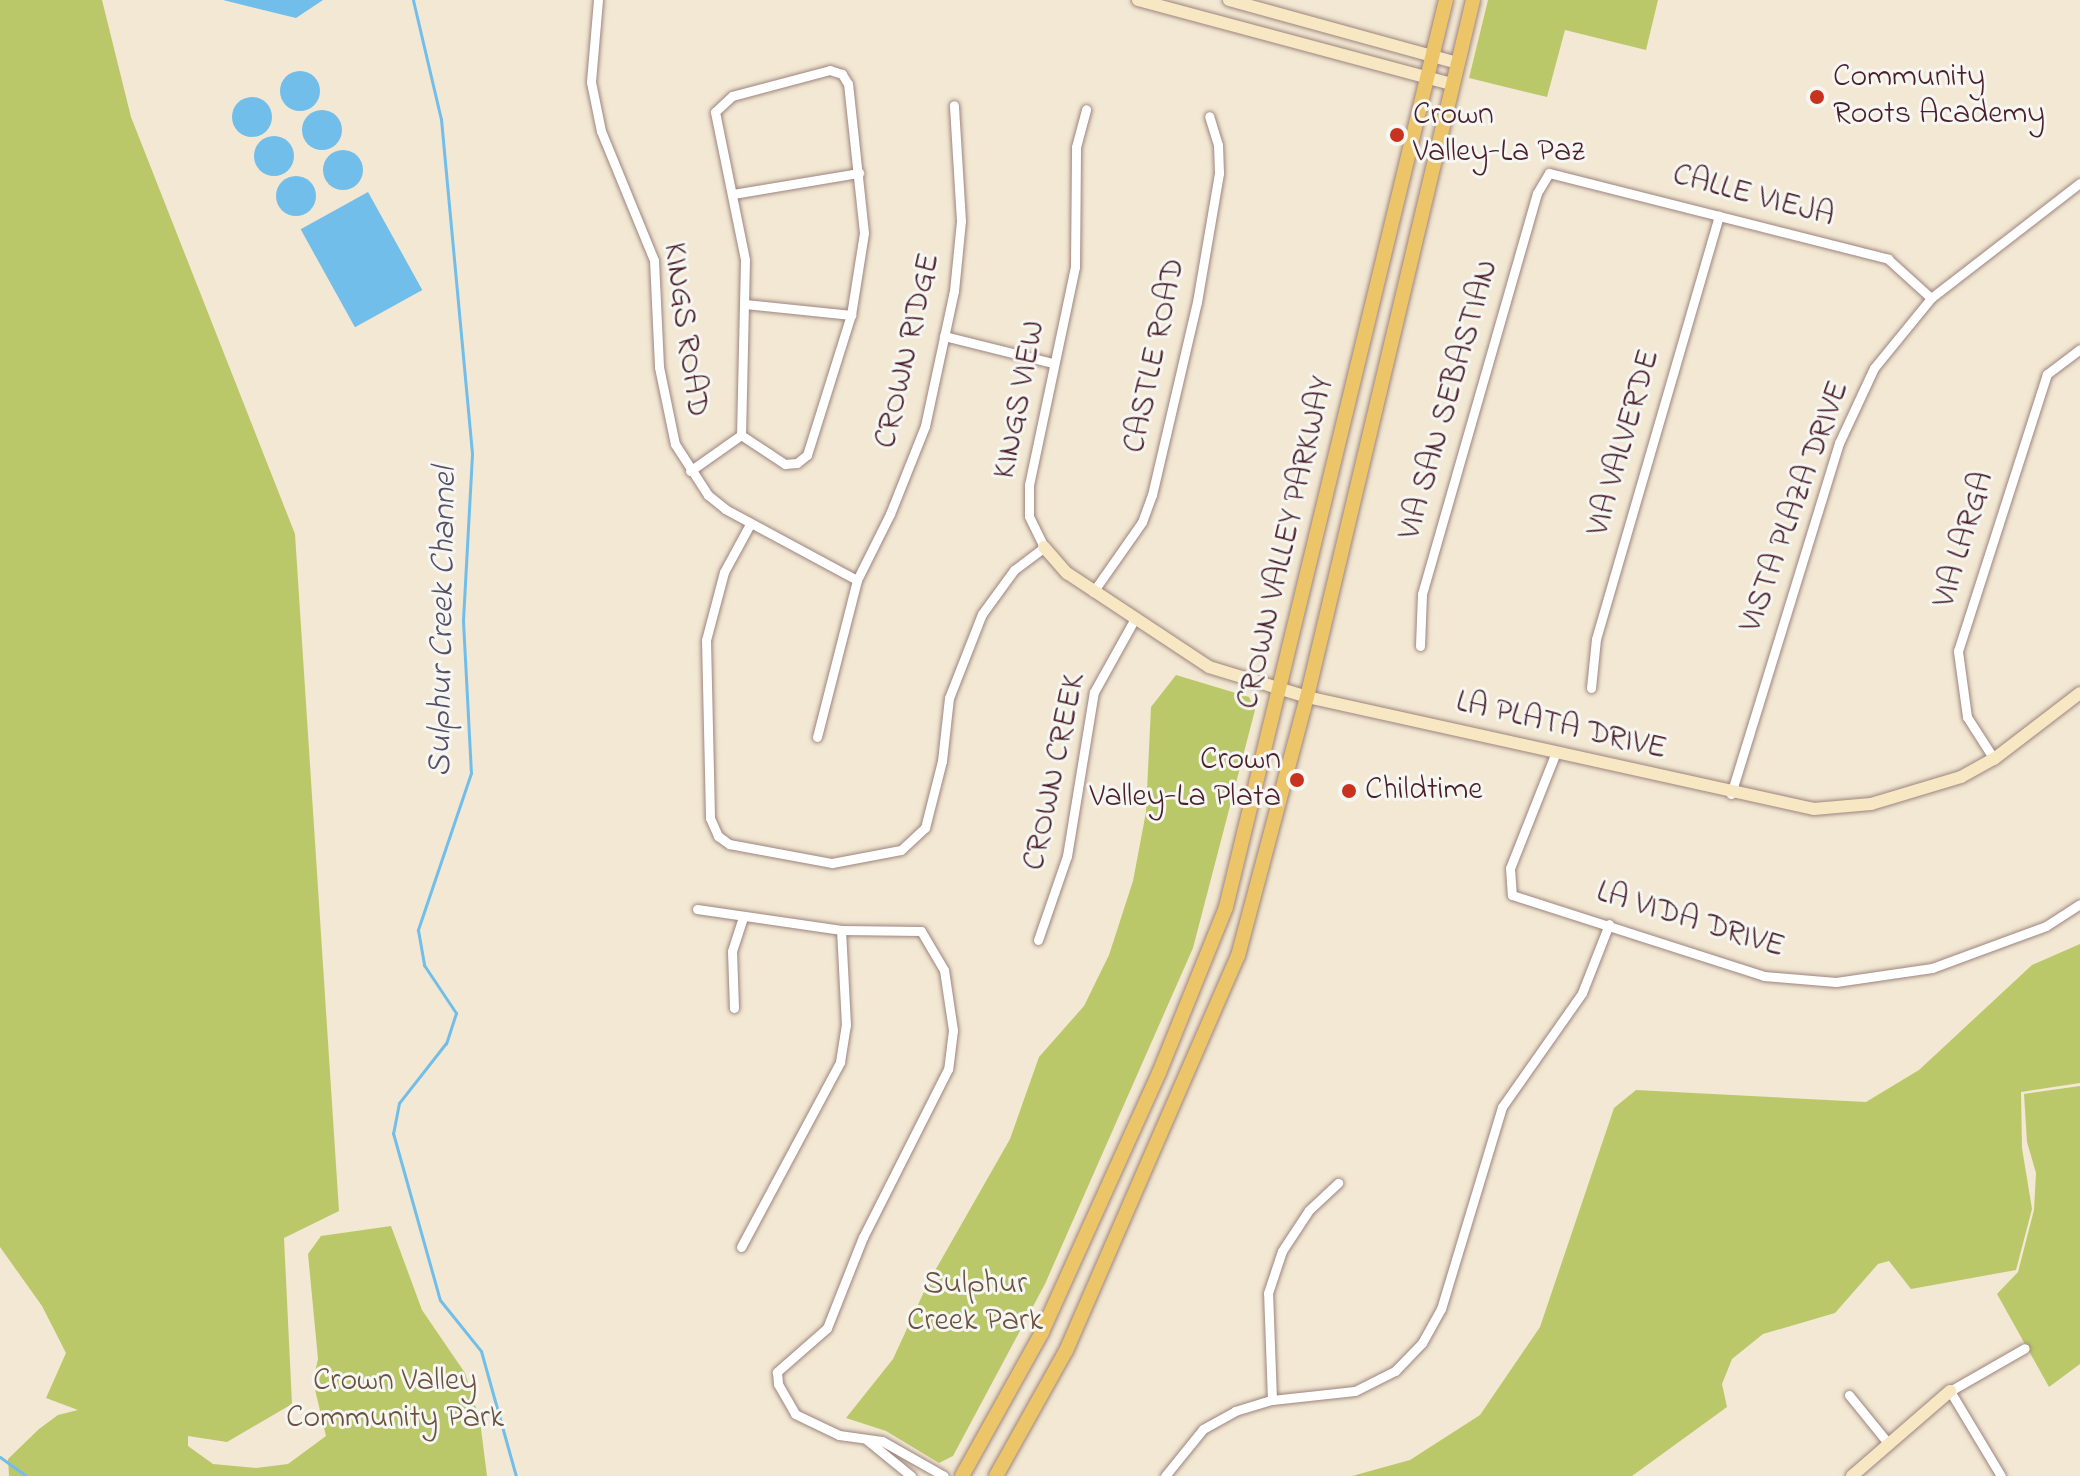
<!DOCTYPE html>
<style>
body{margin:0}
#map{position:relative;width:2080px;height:1476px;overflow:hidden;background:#f2e8d3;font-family:"Indie Flower",sans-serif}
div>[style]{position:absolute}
.green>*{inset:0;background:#bbc86a}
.water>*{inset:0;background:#71beeb;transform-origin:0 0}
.round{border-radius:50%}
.stream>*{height:3px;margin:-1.5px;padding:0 1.5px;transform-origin:1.5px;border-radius:1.5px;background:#71beeb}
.roads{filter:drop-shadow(0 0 2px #9e847f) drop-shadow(0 0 2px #9e847f)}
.street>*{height:9px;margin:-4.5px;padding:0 4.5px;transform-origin:4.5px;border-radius:4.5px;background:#fff}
.secondary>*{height:12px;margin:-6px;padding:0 6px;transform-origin:6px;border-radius:6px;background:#f7e8c3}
.primary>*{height:14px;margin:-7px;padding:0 7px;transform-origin:7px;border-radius:7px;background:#ecc569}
.dots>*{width:22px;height:22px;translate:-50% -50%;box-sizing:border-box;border:4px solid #f6f6f2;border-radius:50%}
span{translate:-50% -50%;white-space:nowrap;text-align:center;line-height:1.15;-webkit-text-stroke:6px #f6f6f2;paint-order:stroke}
.poi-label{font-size:32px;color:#4a1f2b}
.left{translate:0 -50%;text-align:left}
.right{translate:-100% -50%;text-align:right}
.street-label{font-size:32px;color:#4a1f2b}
.park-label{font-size:32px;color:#6c523e}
.water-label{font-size:34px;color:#564f65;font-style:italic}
</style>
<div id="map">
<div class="green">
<div style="clip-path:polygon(0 0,102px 0,131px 117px,295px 534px,339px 1211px,284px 1238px,292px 1404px,227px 1442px,188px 1436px,188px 1446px,213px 1464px,256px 1468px,288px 1464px,326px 1436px,313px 1381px,318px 1359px,308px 1254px,321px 1236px,391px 1226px,422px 1310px,465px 1373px,480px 1421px,487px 1476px,9px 1476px,8px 1459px,39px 1429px,58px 1415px,78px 1410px,46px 1398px,66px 1353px,42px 1306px,0 1247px)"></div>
<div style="clip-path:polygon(1488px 0,1658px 0,1646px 50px,1565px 30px,1547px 97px,1469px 78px)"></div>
<div style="clip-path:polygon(1176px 675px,1249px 697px,1255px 710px,1193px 948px,1045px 1284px,953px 1456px,939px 1463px,886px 1431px,846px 1418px,893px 1359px,928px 1283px,1010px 1139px,1039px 1057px,1084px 1006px,1109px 955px,1133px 881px,1146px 812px,1151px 707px)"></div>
<div style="clip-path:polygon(2080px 944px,2080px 1083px,2021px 1092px,2022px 1148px,2032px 1209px,2016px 1270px,1911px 1289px,1889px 1261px,1878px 1264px,1835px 1313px,1763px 1334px,1732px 1359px,1722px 1384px,1727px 1407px,1632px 1476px,1352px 1476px,1410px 1460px,1480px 1415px,1540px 1327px,1614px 1108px,1636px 1090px,1866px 1102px,1919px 1070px,2032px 965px)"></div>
<div style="clip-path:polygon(2080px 1086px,2080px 1364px,2049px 1387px,1997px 1294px,2018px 1272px,2034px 1210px,2036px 1173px,2027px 1142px,2024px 1094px)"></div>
</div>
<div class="water">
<div style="clip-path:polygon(223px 0,323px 0,296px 18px)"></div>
<div class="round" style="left:280px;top:71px;width:40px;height:40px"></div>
<div class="round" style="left:232px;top:97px;width:40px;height:40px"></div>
<div class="round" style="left:302px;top:110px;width:40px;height:40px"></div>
<div class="round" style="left:254px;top:136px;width:40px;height:40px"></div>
<div class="round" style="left:323px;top:150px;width:40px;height:40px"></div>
<div class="round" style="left:276px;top:176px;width:40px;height:40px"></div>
<div style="left:368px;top:192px;width:112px;height:77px;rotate:61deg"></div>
</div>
<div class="stream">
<div style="left:413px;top:0;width:122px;rotate:76.8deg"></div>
<div style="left:441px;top:119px;width:336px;rotate:84.7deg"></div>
<div style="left:472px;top:454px;width:167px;rotate:93.1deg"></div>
<div style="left:463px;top:621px;width:152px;rotate:87deg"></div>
<div style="left:471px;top:773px;width:166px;rotate:108.7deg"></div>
<div style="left:418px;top:930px;width:36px;rotate:80deg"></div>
<div style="left:424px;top:965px;width:58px;rotate:56.3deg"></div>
<div style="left:456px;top:1013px;width:32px;rotate:108deg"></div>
<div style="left:446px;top:1043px;width:76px;rotate:128.1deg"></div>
<div style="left:399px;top:1103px;width:31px;rotate:101deg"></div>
<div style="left:393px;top:1133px;width:173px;rotate:74.3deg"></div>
<div style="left:440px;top:1300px;width:65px;rotate:51.2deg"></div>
<div style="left:481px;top:1351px;width:130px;rotate:74.4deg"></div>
<div style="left:0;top:1457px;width:32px;rotate:36deg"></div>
</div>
<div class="roads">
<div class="street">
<div style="left:598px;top:0;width:82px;rotate:94.9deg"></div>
<div style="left:591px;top:82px;width:50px;rotate:78.5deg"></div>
<div style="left:601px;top:131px;width:139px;rotate:67.7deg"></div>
<div style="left:654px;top:260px;width:107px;rotate:87.3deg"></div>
<div style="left:659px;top:367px;width:79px;rotate:78.3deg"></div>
<div style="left:675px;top:444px;width:61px;rotate:57.1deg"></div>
<div style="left:708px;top:495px;width:22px;rotate:39deg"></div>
<div style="left:725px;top:509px;width:150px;rotate:28.3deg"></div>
<div style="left:733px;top:194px;width:128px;rotate:-9.5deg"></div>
<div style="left:745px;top:304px;width:107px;rotate:5.9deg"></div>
<div style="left:944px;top:336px;width:111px;rotate:14deg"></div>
<div style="left:690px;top:471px;width:62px;rotate:-35.2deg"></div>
<div style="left:741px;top:435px;width:53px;rotate:33.4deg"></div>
<div style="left:785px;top:464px;width:12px;rotate:-5deg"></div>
<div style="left:797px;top:463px;width:13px;rotate:-39deg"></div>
<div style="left:807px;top:455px;width:147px;rotate:-72.6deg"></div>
<div style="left:851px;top:315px;width:83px;rotate:-81deg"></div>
<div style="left:864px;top:233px;width:150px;rotate:-96.1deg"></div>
<div style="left:848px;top:84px;width:12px;rotate:-121deg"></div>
<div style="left:842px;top:74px;width:13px;rotate:-162deg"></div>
<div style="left:830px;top:70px;width:101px;rotate:165.1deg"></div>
<div style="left:732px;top:96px;width:23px;rotate:137deg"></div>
<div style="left:715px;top:112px;width:151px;rotate:78.5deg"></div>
<div style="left:745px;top:260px;width:175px;rotate:91.3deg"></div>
<div style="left:749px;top:526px;width:52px;rotate:118.5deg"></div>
<div style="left:724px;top:572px;width:70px;rotate:104.8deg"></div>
<div style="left:706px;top:640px;width:178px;rotate:88.7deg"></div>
<div style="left:710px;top:818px;width:20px;rotate:66deg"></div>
<div style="left:718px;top:836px;width:14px;rotate:36deg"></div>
<div style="left:729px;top:844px;width:105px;rotate:10.5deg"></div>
<div style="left:832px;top:863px;width:70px;rotate:-10.7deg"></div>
<div style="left:901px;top:850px;width:33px;rotate:-43deg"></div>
<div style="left:925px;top:828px;width:69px;rotate:-75.8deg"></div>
<div style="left:942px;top:761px;width:63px;rotate:-83.7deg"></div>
<div style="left:949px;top:698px;width:90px;rotate:-68.6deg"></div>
<div style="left:982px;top:614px;width:54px;rotate:-54deg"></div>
<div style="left:1014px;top:570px;width:38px;rotate:-37deg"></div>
<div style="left:1044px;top:547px;width:34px;rotate:-116deg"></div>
<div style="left:1029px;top:516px;width:31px;rotate:-90deg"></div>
<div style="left:1029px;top:485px;width:223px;rotate:-78.1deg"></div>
<div style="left:1075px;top:267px;width:120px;rotate:-89.5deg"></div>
<div style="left:1076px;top:147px;width:39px;rotate:-75deg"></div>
<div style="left:1093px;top:592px;width:85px;rotate:-55deg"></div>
<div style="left:1142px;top:522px;width:29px;rotate:-70deg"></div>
<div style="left:1152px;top:495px;width:198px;rotate:-76.9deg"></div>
<div style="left:1197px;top:302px;width:131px;rotate:-80.3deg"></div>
<div style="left:1219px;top:173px;width:28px;rotate:-92deg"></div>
<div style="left:1218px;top:145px;width:30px;rotate:-107deg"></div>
<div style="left:1420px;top:646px;width:52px;rotate:-87.8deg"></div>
<div style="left:1422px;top:594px;width:417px;rotate:-74deg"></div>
<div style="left:1537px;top:193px;width:23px;rotate:-59deg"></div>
<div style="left:1549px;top:173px;width:350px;rotate:14.2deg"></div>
<div style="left:1888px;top:259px;width:58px;rotate:42.2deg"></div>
<div style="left:1591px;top:688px;width:49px;rotate:-84.2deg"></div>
<div style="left:1596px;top:639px;width:441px;rotate:-73.8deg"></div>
<div style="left:817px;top:737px;width:162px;rotate:-75.7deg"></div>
<div style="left:857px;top:580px;width:74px;rotate:-63.4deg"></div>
<div style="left:890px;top:514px;width:95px;rotate:-68.3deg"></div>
<div style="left:925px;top:426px;width:138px;rotate:-77.9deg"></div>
<div style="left:954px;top:291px;width:70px;rotate:-84.3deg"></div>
<div style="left:961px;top:221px;width:116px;rotate:-93.5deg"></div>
<div style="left:1556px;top:752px;width:125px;rotate:111.6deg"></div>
<div style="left:1510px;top:868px;width:27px;rotate:86deg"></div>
<div style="left:1512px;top:895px;width:265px;rotate:17.8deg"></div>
<div style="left:1764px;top:976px;width:72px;rotate:4.8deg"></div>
<div style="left:1836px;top:982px;width:97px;rotate:-8.3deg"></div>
<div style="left:1932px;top:968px;width:121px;rotate:-20.2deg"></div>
<div style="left:2046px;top:926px;width:40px;rotate:-32.9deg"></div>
<div style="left:1994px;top:759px;width:50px;rotate:-122.7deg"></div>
<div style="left:1967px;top:717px;width:67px;rotate:-97.8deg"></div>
<div style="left:1958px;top:651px;width:291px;rotate:-72.2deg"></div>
<div style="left:2047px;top:374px;width:41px;rotate:-37.1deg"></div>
<div style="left:1731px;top:794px;width:367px;rotate:-72.9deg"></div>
<div style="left:1839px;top:443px;width:83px;rotate:-65deg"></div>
<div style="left:1874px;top:368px;width:90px;rotate:-50.8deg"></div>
<div style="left:1931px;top:298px;width:188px;rotate:-37.7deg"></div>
<div style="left:697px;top:909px;width:146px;rotate:8.3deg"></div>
<div style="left:841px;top:930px;width:80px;rotate:0.7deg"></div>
<div style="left:921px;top:931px;width:45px;rotate:59.5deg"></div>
<div style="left:944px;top:970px;width:61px;rotate:81.5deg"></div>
<div style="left:953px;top:1030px;width:39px;rotate:97deg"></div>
<div style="left:948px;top:1069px;width:188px;rotate:116.8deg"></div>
<div style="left:863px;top:1237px;width:98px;rotate:111.6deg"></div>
<div style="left:827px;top:1328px;width:67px;rotate:138.7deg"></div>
<div style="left:777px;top:1372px;width:12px;rotate:85deg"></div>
<div style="left:778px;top:1384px;width:34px;rotate:60deg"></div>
<div style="left:795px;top:1414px;width:49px;rotate:25.5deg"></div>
<div style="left:839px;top:1435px;width:43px;rotate:7.9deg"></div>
<div style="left:882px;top:1441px;width:71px;rotate:29.4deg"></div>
<div style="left:1038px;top:940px;width:89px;rotate:-71deg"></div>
<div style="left:1067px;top:856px;width:166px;rotate:-80.7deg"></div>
<div style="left:1094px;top:692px;width:82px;rotate:-60.9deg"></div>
<div style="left:734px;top:1008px;width:57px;rotate:-92deg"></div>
<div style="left:732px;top:951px;width:36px;rotate:-72deg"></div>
<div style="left:741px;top:1247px;width:210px;rotate:-61.8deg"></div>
<div style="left:840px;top:1062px;width:37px;rotate:-81deg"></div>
<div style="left:846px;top:1025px;width:95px;rotate:-93deg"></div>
<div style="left:1849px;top:1395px;width:62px;rotate:50.9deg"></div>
<div style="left:1272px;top:1400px;width:107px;rotate:-92.1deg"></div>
<div style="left:1268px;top:1293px;width:44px;rotate:-71.6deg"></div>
<div style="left:1282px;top:1251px;width:49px;rotate:-56.6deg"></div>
<div style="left:1309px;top:1210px;width:40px;rotate:-43deg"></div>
<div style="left:867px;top:1440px;width:57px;rotate:39.3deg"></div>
<div style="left:1165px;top:1476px;width:60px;rotate:-51deg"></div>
<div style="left:1203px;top:1429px;width:37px;rotate:-29deg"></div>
<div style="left:1235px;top:1411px;width:39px;rotate:-17deg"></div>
<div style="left:1272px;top:1400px;width:83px;rotate:-6.2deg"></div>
<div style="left:1355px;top:1391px;width:45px;rotate:-26.6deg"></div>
<div style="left:1395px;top:1371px;width:39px;rotate:-46deg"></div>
<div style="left:1422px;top:1343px;width:39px;rotate:-61deg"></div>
<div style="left:1441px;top:1309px;width:211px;rotate:-73.2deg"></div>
<div style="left:1502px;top:1107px;width:139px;rotate:-54.9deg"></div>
<div style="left:1582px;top:993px;width:74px;rotate:-68.6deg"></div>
<div style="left:2001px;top:1476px;width:99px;rotate:-121deg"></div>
<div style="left:1950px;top:1391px;width:86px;rotate:-29.8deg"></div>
</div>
<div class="secondary">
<div style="left:1138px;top:0;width:324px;rotate:15deg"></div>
<div style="left:1229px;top:0;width:237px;rotate:15.4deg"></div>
<div style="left:1044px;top:547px;width:35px;rotate:49deg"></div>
<div style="left:1067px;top:573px;width:170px;rotate:33.5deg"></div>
<div style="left:1209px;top:667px;width:102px;rotate:17deg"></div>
<div style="left:1307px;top:697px;width:519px;rotate:12.46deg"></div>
<div style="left:1814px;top:809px;width:57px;rotate:-5deg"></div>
<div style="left:1871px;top:804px;width:94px;rotate:-16.7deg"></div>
<div style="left:1961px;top:777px;width:38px;rotate:-29deg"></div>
<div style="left:1994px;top:759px;width:108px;rotate:-37.5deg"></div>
<div style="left:1852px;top:1476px;width:130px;rotate:-40.9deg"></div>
</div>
<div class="primary">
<div style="left:962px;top:1476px;width:165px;rotate:-60.9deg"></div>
<div style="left:1042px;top:1332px;width:284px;rotate:-65.7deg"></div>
<div style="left:1159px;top:1073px;width:179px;rotate:-68deg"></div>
<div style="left:1226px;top:907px;width:933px;rotate:-76.37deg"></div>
<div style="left:996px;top:1476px;width:143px;rotate:-60.8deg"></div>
<div style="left:1066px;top:1351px;width:431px;rotate:-66.5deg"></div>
<div style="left:1238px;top:956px;width:268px;rotate:-75.1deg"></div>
<div style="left:1307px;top:697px;width:716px;rotate:-76.6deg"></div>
</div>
</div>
<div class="dots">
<div style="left:1817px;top:97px;background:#c8321e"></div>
<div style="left:1397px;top:135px;background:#c8321e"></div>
<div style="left:1297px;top:780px;background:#c8321e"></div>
<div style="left:1349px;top:791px;background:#c8321e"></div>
</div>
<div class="poi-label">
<span class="left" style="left:1833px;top:97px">Community<br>Roots Academy</span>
<span class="left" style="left:1413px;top:135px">Crown<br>Valley-La Paz</span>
<span class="right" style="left:1281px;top:780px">Crown<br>Valley-La Plata</span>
<span class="left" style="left:1365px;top:791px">Childtime</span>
</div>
<div class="street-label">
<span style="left:1753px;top:197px;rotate:15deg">CALLE VIEJA</span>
<span style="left:684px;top:330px;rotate:82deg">KINGS ROAD</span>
<span style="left:909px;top:351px;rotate:-77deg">CROWN RIDGE</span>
<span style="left:1156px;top:356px;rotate:-78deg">CASTLE ROAD</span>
<span style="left:1021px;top:400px;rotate:-79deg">KINGS VIEW</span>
<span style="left:1450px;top:400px;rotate:-74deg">VIA SAN SEBASTIAN</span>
<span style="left:1625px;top:443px;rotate:-74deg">VIA VALVERDE</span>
<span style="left:1796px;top:507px;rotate:-70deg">VISTA PLAZA DRIVE</span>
<span style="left:1965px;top:540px;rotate:-73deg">VIA LARGA</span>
<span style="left:1287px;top:543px;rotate:-77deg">CROWN VALLEY PARKWAY</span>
<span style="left:1561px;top:727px;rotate:13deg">LA PLATA DRIVE</span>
<span style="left:1056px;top:772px;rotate:-78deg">CROWN CREEK</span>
<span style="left:1690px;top:921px;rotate:17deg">LA VIDA DRIVE</span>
</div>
<div class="park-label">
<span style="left:975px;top:1304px">Sulphur<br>Creek Park</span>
<span style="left:395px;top:1401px">Crown Valley<br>Community Park</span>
</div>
<div class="water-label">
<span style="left:444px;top:622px;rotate:-89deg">Sulphur Creek Channel</span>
</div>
</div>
